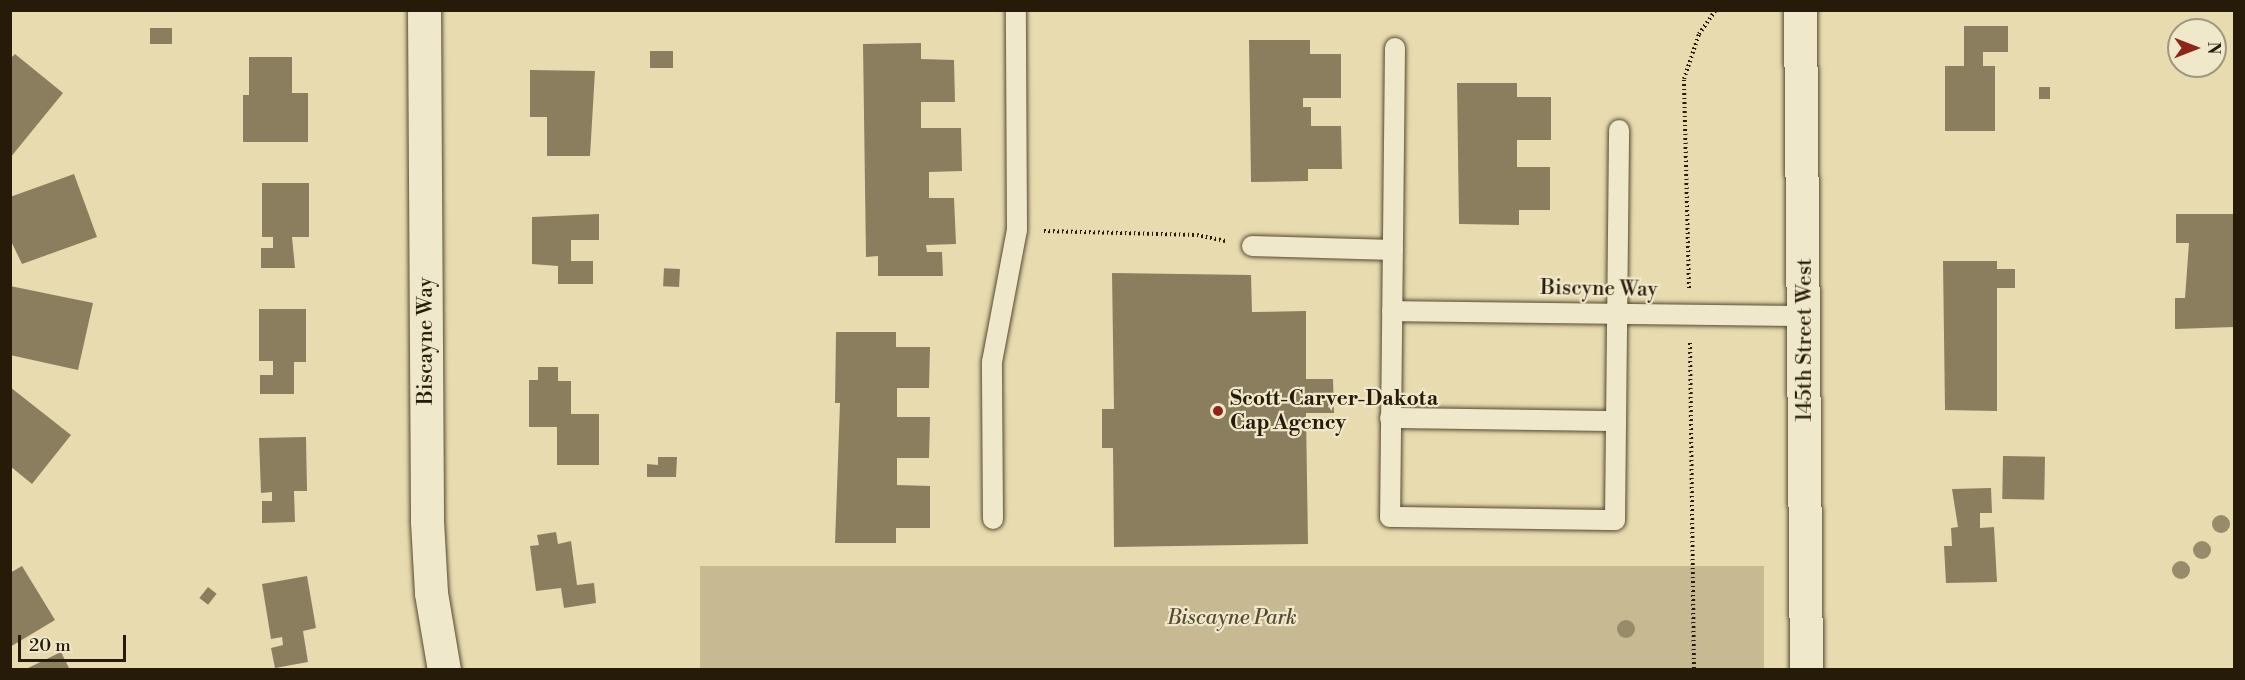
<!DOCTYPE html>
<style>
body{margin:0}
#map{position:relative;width:2245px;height:680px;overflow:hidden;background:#e8dbaf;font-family:"Libre Bodoni",serif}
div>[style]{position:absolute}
.green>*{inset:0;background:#c7ba93;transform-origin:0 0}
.building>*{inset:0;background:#8b7e5f;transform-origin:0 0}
.path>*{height:4px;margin-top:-2px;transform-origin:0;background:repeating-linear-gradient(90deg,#261a09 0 1.5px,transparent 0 4.5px)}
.roads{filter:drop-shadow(0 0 2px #564a32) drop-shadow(0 0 2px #564a32)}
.service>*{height:20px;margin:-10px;padding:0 10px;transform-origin:10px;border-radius:10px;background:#f0e8cb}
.minor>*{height:33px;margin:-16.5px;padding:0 16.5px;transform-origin:16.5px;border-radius:16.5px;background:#f0e8cb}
.tertiary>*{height:33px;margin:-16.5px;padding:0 16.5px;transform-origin:16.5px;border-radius:16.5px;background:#f0e8cb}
.trees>*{width:18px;height:18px;margin:-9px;border-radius:50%;background:#988b6a}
.dots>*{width:16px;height:16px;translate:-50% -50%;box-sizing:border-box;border:3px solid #f0e8cb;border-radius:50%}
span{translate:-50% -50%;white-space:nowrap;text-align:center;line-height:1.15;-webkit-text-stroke:4.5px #f0e8cb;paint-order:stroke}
.street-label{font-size:21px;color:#261a09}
.poi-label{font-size:21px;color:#261a09;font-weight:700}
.left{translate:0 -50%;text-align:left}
.park-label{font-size:21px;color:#564a32;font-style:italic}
.frame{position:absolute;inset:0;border:12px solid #261a09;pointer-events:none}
.north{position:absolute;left:2167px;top:18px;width:60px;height:60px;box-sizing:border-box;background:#f0e8cb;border:2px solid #9f967d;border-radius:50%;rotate:90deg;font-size:16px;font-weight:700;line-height:24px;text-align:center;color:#261a09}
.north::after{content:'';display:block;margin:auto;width:21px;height:27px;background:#8f2418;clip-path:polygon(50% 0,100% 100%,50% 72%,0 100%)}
.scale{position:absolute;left:18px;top:635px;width:108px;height:27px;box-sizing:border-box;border:3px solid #261a09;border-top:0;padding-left:8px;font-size:18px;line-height:21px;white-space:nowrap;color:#261a09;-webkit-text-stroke:4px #f0e8cb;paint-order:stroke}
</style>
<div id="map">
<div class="green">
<div style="left:700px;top:566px;width:1064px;height:106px"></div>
</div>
<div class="building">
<div style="clip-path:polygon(1964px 26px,2008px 26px,2008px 52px,1983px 52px,1983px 66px,1995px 66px,1995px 131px,1945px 131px,1945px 66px,1964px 66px)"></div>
<div style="left:150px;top:28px;width:22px;height:16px"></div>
<div style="clip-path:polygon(1249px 40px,1310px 40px,1310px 54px,1341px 54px,1341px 98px,1303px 98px,1303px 107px,1311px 107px,1311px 126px,1341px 126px,1342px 169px,1308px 169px,1308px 181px,1251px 182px)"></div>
<div style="clip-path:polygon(921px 43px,921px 59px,954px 60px,955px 102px,921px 102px,921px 128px,961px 128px,962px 171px,929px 172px,929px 198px,954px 198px,956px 244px,926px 245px,927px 252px,942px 252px,943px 276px,878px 276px,878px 256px,866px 257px,863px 44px)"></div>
<div style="left:650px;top:51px;width:23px;height:17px"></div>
<div style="clip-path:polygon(15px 54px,63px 93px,10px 158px,10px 59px)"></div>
<div style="clip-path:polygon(249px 57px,292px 57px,292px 93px,308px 93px,308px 142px,243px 142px,243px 95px,249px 95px)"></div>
<div style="clip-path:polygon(530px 70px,595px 71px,590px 156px,547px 156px,547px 117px,530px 117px)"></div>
<div style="clip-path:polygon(1457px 83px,1517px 83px,1517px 97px,1551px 97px,1551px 140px,1517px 140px,1517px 167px,1550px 167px,1550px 210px,1519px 210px,1519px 225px,1459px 224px)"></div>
<div style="left:2039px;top:87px;width:11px;height:12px"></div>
<div style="clip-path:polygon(74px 174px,97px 237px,22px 264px,10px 239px,10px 197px)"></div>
<div style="clip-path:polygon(262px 183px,309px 183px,309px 237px,292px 237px,295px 268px,261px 268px,261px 248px,273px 248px,273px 237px,262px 237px)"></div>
<div style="clip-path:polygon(599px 214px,599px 240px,571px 240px,571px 261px,593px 261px,593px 284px,558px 284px,558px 266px,532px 264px,532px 217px)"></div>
<div style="clip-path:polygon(2176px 214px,2234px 214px,2234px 327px,2175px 329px,2175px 298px,2185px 298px,2189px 243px,2176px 243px)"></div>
<div style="clip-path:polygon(1943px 261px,1997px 261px,1997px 269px,2015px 269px,2015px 288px,1997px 288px,1997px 411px,1945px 410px)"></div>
<div style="left:680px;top:269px;width:18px;height:16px;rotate:93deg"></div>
<div style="clip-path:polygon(1112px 273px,1251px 275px,1252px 312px,1306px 311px,1306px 379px,1333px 379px,1334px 413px,1306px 413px,1308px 544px,1114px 547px,1113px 448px,1102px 448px,1102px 409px,1114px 409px)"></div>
<div style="clip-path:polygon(10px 286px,93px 303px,78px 370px,10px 355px)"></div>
<div style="clip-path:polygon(259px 309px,306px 309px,306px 362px,294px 362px,294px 394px,260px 394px,260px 375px,273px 375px,273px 361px,259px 361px)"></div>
<div style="clip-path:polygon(836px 332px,896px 332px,896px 347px,930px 347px,929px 388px,897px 388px,897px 417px,930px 417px,929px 458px,897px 458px,897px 485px,930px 486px,930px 528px,896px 528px,896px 543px,835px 543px,840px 403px,835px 403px)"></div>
<div style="clip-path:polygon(538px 367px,558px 367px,558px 381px,571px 381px,571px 414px,599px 414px,599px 465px,557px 465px,557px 427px,529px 427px,529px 380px,538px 380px)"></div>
<div style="clip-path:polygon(10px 387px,71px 435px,32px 484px,10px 466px)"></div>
<div style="clip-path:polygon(306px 437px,307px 491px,294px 491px,295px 522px,262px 523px,262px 501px,272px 501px,272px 492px,261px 493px,259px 438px)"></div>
<div style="left:2003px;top:456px;width:42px;height:43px;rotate:1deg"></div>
<div style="clip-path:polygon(658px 457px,677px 457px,676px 477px,647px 477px,647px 464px,658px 465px)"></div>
<div style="clip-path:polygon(1991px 488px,1992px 513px,1980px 513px,1980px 528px,1994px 527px,1997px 582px,1946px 583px,1944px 546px,1952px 546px,1951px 528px,1958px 527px,1952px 489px)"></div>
<div style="clip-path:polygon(556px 532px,558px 544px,571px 541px,577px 585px,594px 583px,596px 603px,564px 608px,561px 588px,536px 591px,530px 546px,539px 545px,537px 535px)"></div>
<div style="clip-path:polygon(22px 566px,55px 620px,10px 647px,10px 573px)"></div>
<div style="clip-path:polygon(307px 576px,316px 628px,303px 631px,308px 662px,275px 668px,271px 648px,283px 645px,282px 637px,271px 639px,262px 584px)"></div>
<div style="left:208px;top:587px;width:11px;height:14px;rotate:38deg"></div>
<div style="clip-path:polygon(61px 652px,70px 670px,24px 670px)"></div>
</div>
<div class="path">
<div style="left:1044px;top:231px;width:153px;rotate:1.5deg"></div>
<div style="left:1197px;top:235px;width:29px;rotate:12deg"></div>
<div style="left:1689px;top:288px;width:209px;rotate:-91.4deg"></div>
<div style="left:1684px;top:79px;width:47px;rotate:-71.6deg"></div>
<div style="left:1699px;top:34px;width:29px;rotate:-55deg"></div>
<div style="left:1690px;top:343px;width:327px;rotate:89.3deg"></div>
</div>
<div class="roads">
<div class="service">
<div style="left:1395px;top:48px;width:469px;rotate:90.6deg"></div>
<div style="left:1390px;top:517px;width:225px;rotate:0.8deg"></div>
<div style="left:1615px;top:520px;width:390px;rotate:-89.4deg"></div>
<div style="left:1252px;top:246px;width:141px;rotate:1.6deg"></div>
<div style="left:1392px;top:311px;width:414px;rotate:0.7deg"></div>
<div style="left:1390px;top:418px;width:226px;rotate:0.8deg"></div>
<div style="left:993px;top:519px;width:157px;rotate:-90.4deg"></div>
<div style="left:992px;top:362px;width:134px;rotate:-79.3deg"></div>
<div style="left:1017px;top:230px;width:220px;rotate:-90.3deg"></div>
</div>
<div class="minor">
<div style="left:424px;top:10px;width:511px;rotate:89.66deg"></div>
<div style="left:427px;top:521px;width:72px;rotate:86.8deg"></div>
<div style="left:431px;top:593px;width:78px;rotate:80.4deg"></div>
</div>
<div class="tertiary">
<div style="left:1800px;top:10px;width:660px;rotate:89.48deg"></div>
</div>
</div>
<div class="trees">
<div style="left:2221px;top:524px"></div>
<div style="left:2202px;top:550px"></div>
<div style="left:2181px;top:570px"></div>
<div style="left:1626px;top:629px"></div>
</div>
<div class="dots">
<div style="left:1218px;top:411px;background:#8f2418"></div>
</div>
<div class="street-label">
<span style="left:1599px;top:289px;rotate:1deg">Biscyne Way</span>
<span style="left:1805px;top:340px;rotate:-90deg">145th Street West</span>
<span style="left:426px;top:341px;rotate:-90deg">Biscayne Way</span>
</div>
<div class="poi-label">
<span class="left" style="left:1230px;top:411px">Scott-Carver-Dakota<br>Cap Agency</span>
</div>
<div class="park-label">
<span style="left:1232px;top:618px">Biscayne Park</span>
</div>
<div class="frame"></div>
<div class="north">N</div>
<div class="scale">20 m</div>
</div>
